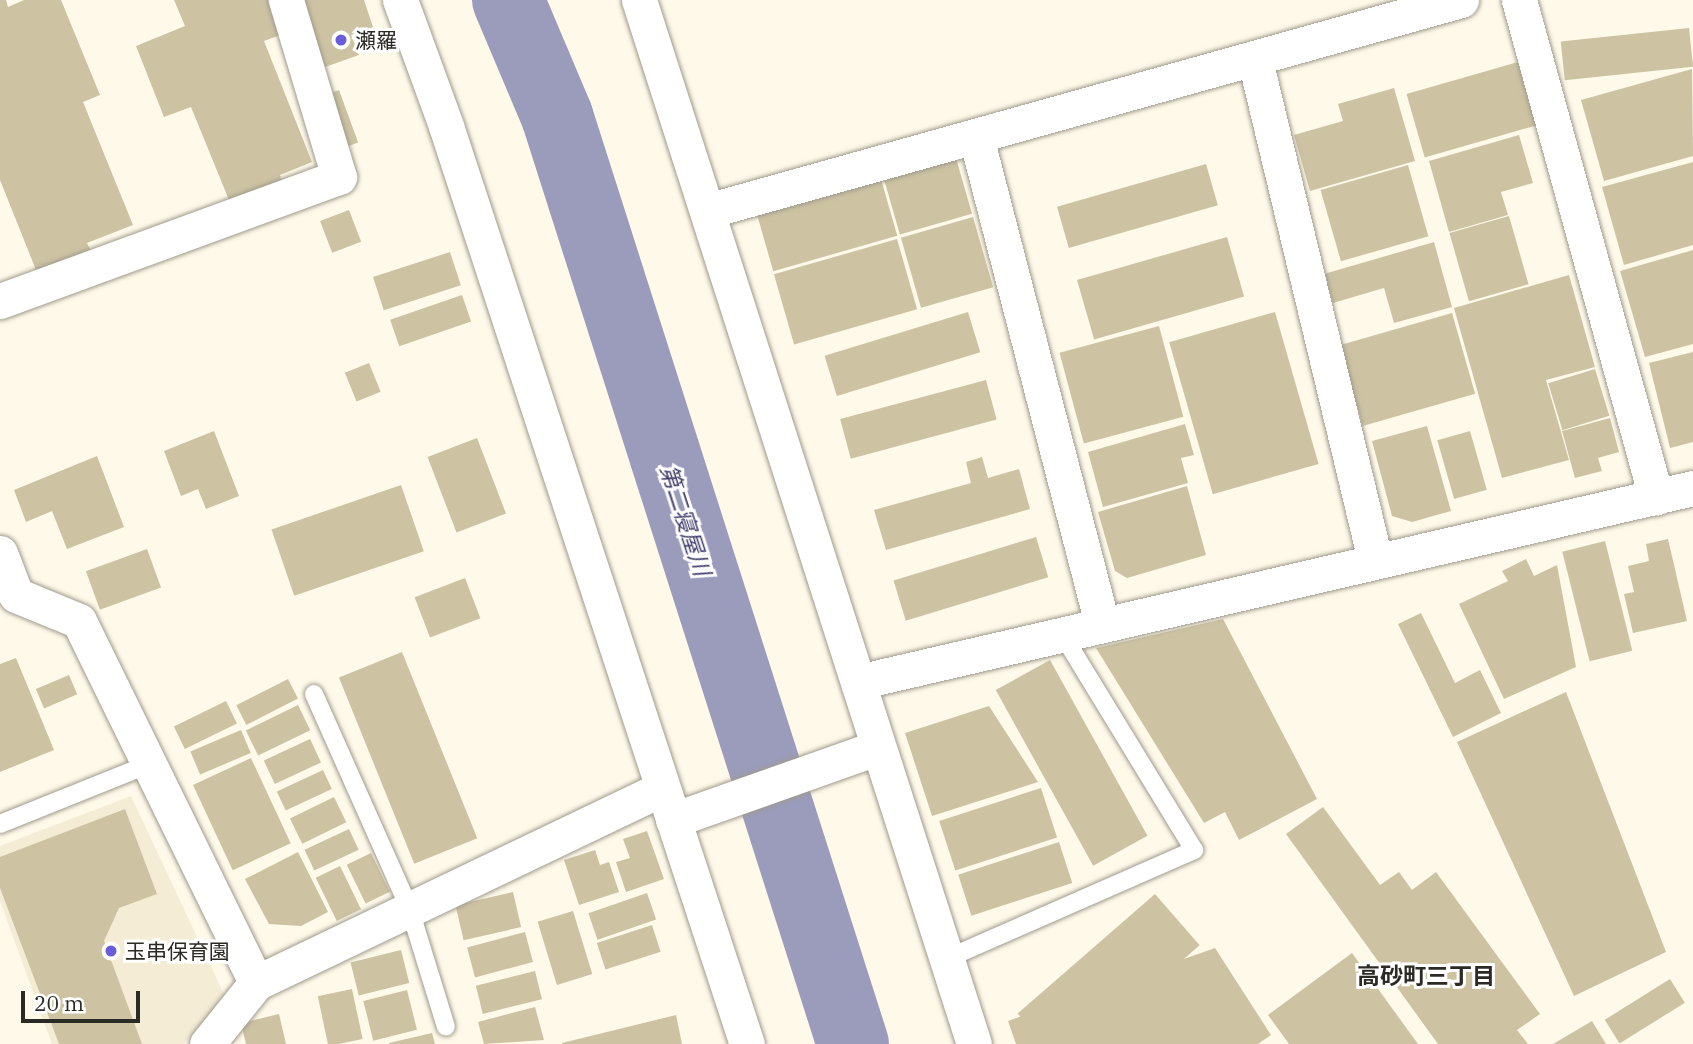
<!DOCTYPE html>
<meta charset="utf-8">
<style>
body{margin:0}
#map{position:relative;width:1693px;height:1044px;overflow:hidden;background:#fef9e9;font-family:"IBM Plex Serif","Noto Sans JP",serif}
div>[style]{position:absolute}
.built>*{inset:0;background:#f4ecd5}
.river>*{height:72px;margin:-36px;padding:0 36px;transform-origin:36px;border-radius:36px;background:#9b9cbb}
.building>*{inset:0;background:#cdc3a3;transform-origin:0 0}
.roads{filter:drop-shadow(0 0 2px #9f9a8c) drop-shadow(0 0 2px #9f9a8c)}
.service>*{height:18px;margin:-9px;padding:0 9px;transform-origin:9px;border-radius:9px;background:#fff}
.minor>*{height:35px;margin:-17.5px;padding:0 17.5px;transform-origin:17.5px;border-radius:17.5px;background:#fff}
.dots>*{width:19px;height:19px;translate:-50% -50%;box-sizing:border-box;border:4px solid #fff;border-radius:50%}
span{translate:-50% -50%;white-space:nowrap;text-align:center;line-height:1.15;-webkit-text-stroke:6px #fff;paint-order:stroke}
.poi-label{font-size:21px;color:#2c2a25}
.left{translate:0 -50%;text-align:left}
.water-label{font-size:23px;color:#403e6b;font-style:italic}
.neighbourhood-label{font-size:23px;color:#2c2a25;font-weight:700}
.scale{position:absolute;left:21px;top:991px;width:119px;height:32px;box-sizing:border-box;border:4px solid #2c2a25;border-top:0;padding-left:9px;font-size:21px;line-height:24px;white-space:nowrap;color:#2c2a25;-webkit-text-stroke:5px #fff;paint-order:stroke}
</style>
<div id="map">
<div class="built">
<div style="clip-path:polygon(131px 796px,227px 1001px,183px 1044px,52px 1044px,0 901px,0 846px)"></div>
</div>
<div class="river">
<div style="left:508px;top:0;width:126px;rotate:67.1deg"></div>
<div style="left:557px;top:116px;width:974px;rotate:72.31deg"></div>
</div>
<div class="building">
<div style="clip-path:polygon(0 0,6px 0,8px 7px,24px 0,61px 0,100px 95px,83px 102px,133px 225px,87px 243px,92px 253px,38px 275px,0 180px)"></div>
<div style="clip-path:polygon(174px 0,275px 0,288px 32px,264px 41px,312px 162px,280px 175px,283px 184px,231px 205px,191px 107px,164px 117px,136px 46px,185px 26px)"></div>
<div style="clip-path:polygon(301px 0,364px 0,373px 27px,351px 35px,359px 55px,325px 67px)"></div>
<div style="left:1689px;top:28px;width:39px;height:129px;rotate:84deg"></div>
<div style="left:1518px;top:62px;width:66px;height:116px;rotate:74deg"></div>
<div style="clip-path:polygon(1692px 69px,1693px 156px,1604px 181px,1581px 100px)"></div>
<div style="clip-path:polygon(1394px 88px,1415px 161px,1310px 191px,1294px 135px,1343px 121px,1338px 104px)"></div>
<div style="left:339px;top:90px;width:56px;height:20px;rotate:70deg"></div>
<div style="clip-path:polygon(1519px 135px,1533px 183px,1501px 192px,1508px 215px,1449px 232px,1429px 161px)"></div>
<div style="left:956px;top:158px;width:58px;height:75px;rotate:74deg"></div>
<div style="clip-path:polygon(1693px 162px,1693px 245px,1624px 265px,1602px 187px)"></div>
<div style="left:1206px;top:164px;width:43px;height:155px;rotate:74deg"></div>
<div style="left:1408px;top:165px;width:74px;height:91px;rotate:74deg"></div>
<div style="left:881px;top:179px;width:59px;height:129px;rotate:74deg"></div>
<div style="left:349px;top:210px;width:34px;height:31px;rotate:69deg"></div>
<div style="left:1509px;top:216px;width:71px;height:62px;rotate:74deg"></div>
<div style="left:973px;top:217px;width:73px;height:75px;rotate:74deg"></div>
<div style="left:1227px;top:237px;width:62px;height:156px;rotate:74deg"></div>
<div style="left:897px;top:239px;width:73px;height:128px;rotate:74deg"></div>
<div style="clip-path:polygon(1434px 242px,1452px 307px,1394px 323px,1384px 288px,1333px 303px,1324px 274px)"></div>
<div style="clip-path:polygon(1693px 250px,1693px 344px,1645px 357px,1620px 271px)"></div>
<div style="left:450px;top:252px;width:35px;height:81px;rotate:72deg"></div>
<div style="clip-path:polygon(1569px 275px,1595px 367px,1546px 380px,1569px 460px,1502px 478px,1454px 308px)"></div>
<div style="left:462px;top:295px;width:28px;height:76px;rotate:71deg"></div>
<div style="left:968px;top:312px;width:42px;height:150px;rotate:73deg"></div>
<div style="left:1275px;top:312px;width:158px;height:110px;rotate:74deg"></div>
<div style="left:1452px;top:313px;width:84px;height:117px;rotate:74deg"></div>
<div style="left:1159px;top:326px;width:94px;height:103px;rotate:75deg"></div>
<div style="clip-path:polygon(1693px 352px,1693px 442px,1670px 448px,1649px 363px)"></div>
<div style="left:369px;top:363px;width:31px;height:26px;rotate:68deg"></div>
<div style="left:1595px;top:369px;width:49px;height:49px;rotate:73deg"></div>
<div style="left:986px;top:380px;width:41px;height:151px;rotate:75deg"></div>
<div style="clip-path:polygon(1610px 418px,1619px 452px,1598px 458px,1602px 471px,1575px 478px,1562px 431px)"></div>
<div style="clip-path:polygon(1185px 424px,1194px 455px,1181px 458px,1188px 483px,1103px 507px,1088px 452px)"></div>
<div style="clip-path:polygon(1427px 426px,1451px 511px,1412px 522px,1392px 516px,1372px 441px)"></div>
<div style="clip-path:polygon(214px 431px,239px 496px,206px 509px,198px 489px,181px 496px,164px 451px)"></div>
<div style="left:1470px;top:431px;width:61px;height:34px;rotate:74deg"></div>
<div style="left:477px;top:438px;width:81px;height:53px;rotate:69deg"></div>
<div style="clip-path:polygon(97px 456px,124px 527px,67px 549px,52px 511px,26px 522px,14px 490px)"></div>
<div style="clip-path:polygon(982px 457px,988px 478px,1019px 469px,1030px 509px,886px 550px,874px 510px,971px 483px,966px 462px)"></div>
<div style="left:401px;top:485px;width:70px;height:137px;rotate:71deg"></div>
<div style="clip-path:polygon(1187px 486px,1206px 555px,1127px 578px,1115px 571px,1098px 512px)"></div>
<div style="left:1036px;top:537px;width:42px;height:149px;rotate:73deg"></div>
<div style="clip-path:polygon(1668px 539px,1687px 621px,1633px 633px,1624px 594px,1634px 592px,1628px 566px,1649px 561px,1646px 544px)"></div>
<div style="left:1605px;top:541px;width:113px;height:44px;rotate:76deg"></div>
<div style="left:147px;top:549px;width:41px;height:65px;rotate:70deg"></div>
<div style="clip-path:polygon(1526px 559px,1534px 576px,1557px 565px,1576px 667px,1504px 699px,1459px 604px,1508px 581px,1502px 571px)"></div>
<div style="left:465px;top:578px;width:43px;height:54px;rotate:69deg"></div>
<div style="clip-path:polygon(1421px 613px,1455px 683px,1480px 670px,1501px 713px,1453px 737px,1398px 624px)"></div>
<div style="clip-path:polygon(1223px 619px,1317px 799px,1239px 840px,1225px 812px,1204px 823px,1096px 648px)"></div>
<div style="left:402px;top:652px;width:201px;height:68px;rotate:68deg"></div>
<div style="clip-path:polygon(16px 658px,54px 750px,0 772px,0 664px)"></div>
<div style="left:1050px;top:660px;width:201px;height:62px;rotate:61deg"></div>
<div style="left:69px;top:675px;width:21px;height:36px;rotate:67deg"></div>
<div style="left:288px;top:679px;width:22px;height:58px;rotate:63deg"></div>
<div style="clip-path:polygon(1566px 692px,1666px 952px,1574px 996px,1457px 742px)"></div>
<div style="left:226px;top:701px;width:25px;height:58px;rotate:64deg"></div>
<div style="left:298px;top:705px;width:28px;height:58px;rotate:64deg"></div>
<div style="clip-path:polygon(989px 706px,1038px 782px,932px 816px,905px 733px)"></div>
<div style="left:241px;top:730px;width:25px;height:55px;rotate:67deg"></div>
<div style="left:310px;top:739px;width:26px;height:51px;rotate:65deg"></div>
<div style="left:251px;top:758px;width:94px;height:64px;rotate:65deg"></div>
<div style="left:323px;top:770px;width:21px;height:51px;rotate:65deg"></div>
<div style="left:1041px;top:788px;width:52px;height:107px;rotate:72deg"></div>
<div style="left:334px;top:797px;width:28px;height:49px;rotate:64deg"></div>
<div style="clip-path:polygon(1323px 807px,1380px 885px,1399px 872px,1412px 890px,1436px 872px,1540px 1014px,1517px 1030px,1528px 1044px,1438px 1044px,1286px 834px)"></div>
<div style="clip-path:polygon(125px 809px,157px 894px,119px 908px,104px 941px,142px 1044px,59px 1044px,0 888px,0 857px)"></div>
<div style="left:349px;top:829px;width:23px;height:49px;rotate:65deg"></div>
<div style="clip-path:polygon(647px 831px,664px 879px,626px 892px,616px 862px,630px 858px,623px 839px)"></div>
<div style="left:1059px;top:842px;width:43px;height:106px;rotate:72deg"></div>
<div style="clip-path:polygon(595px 850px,600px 865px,609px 862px,619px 892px,579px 905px,564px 860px)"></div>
<div style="clip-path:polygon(298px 852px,328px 912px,301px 926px,269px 924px,245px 879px)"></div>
<div style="left:371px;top:853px;width:43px;height:27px;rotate:64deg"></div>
<div style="left:340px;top:866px;width:48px;height:27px;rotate:64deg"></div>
<div style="left:513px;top:892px;width:36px;height:59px;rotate:77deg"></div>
<div style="left:647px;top:893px;width:28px;height:62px;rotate:71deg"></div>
<div style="left:1155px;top:894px;width:68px;height:182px;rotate:49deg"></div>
<div style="left:573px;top:911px;width:66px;height:37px;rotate:73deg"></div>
<div style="left:652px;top:925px;width:28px;height:58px;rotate:72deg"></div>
<div style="left:525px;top:932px;width:31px;height:60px;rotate:75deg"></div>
<div style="clip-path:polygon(1215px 948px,1271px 1035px,1258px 1044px,1016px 1044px,1008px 1021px)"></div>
<div style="left:401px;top:950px;width:34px;height:52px;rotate:76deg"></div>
<div style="clip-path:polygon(1352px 953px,1418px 1044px,1289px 1044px,1268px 1015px)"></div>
<div style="left:535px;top:971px;width:29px;height:61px;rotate:76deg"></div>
<div style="left:1670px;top:979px;width:28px;height:77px;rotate:58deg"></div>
<div style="left:352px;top:989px;width:51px;height:35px;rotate:78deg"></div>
<div style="left:407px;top:990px;width:41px;height:45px;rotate:76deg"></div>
<div style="clip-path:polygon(535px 1007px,544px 1040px,484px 1044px,478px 1022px)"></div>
<div style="clip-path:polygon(279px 1014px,286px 1044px,246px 1044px,241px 1023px)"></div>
<div style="clip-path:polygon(676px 1015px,682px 1044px,562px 1044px,562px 1043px)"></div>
<div style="clip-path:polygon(1592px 1021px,1606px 1044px,1553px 1044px)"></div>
<div style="clip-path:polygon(432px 1033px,435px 1044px,389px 1044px,389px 1043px)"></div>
</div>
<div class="roads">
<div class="service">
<div style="left:314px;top:694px;width:236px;rotate:66deg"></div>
<div style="left:410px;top:910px;width:122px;rotate:72.9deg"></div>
<div style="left:0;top:824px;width:161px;rotate:-21.9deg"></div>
<div style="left:946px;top:959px;width:271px;rotate:-23.7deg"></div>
<div style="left:1194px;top:850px;width:253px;rotate:-121.4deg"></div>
</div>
<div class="minor">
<div style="left:400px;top:0;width:134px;rotate:69.9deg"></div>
<div style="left:446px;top:126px;width:966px;rotate:71.85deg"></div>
<div style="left:639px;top:0;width:1096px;rotate:72.21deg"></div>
<div style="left:1519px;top:0;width:516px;rotate:74.59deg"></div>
<div style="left:1255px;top:60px;width:514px;rotate:76.5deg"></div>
<div style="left:976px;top:137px;width:503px;rotate:75.49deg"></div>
<div style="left:707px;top:211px;width:783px;rotate:-15.63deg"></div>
<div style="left:0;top:301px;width:361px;rotate:-20.1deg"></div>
<div style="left:339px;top:177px;width:185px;rotate:-106.7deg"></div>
<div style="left:0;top:553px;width:45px;rotate:69.1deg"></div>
<div style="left:16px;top:595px;width:68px;rotate:22.4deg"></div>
<div style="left:79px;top:621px;width:403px;rotate:63.9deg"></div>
<div style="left:858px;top:682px;width:857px;rotate:-13.08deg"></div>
<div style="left:673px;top:820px;width:215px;rotate:-19.5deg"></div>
<div style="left:207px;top:1044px;width:78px;rotate:-51.2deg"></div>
<div style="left:256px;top:983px;width:449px;rotate:-25.6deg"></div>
</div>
</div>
<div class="dots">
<div style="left:341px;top:40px;background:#6a5dd7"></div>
<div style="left:111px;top:951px;background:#6a5dd7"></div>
</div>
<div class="poi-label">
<span class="left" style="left:355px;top:40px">瀬羅</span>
<span class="left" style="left:125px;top:951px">玉串保育園</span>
</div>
<div class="water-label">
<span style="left:686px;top:520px;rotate:72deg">第二寝屋川</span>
</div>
<div class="neighbourhood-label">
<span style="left:1426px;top:975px">高砂町三丁目</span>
</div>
<div class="scale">20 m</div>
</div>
